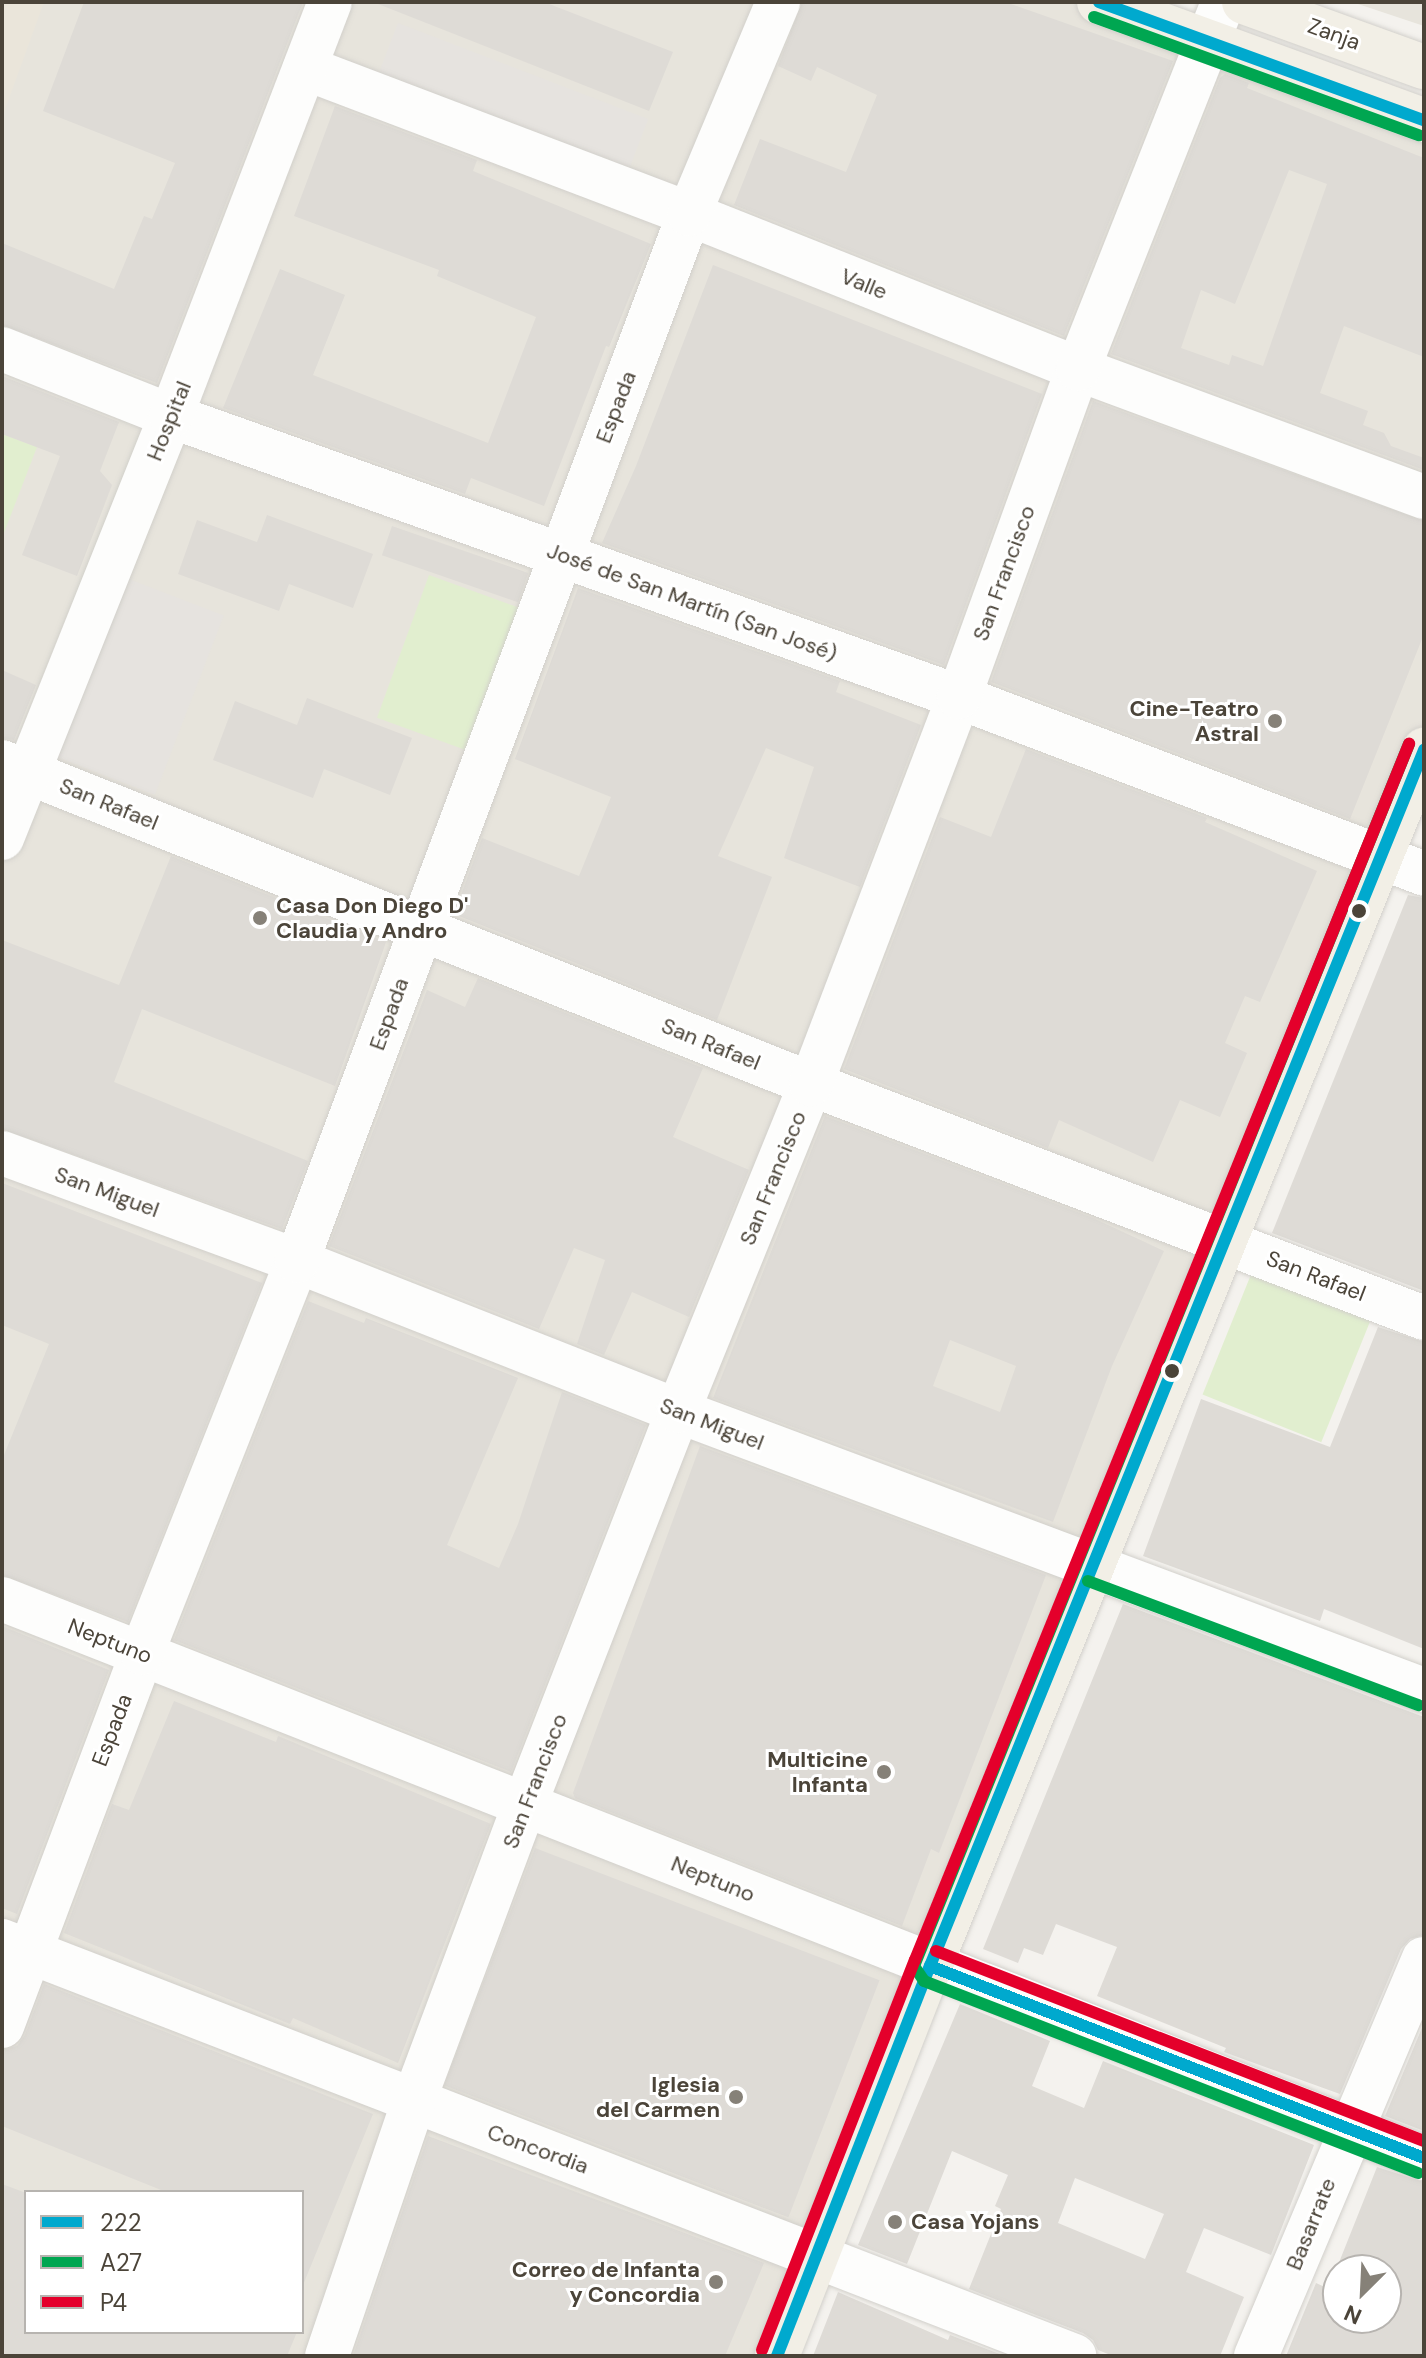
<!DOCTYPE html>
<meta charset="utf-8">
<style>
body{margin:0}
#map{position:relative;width:1426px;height:2358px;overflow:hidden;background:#f4f2ee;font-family:"DM Sans",sans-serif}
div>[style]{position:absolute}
.residential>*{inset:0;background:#e7e4dc}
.education>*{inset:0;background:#eae5da}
.green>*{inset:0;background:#e1eecf;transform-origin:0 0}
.parking>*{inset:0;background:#e6e3df;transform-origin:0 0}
.building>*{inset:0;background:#dedbd6;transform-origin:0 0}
.roads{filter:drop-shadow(0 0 2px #d2d0cb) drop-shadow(0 0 2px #d2d0cb)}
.minor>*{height:44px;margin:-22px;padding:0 22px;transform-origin:22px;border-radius:22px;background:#fdfdfc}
.major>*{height:44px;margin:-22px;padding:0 22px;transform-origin:22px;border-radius:22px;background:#f2efe6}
.bus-1>*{height:12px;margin:-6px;padding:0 6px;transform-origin:6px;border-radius:6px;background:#00a9ce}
.bus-2>*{height:12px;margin:-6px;padding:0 6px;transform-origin:6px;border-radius:6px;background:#00a651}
.bus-3>*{height:12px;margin:-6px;padding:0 6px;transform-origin:6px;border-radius:6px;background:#e4002b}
.dots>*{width:22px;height:22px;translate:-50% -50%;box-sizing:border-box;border:4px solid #fff;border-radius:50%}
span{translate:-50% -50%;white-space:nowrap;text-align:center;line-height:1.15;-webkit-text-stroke:6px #fff;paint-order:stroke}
.street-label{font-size:22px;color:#4b4439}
.poi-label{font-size:22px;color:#4b4439;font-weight:700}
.right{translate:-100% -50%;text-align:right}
.left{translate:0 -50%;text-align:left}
.frame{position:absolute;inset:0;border:4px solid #4b4439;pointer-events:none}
.legend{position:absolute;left:24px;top:2190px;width:280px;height:144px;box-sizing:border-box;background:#fff;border:2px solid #b7b4b0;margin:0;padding:10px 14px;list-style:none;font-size:24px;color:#4b4439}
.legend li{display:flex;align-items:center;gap:16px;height:40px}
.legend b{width:40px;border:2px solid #b7b4b0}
.north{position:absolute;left:1322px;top:2254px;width:80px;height:80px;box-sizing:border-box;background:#fff;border:2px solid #b7b4b0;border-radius:50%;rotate:204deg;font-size:22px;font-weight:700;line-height:32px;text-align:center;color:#4b4439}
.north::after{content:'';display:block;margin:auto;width:28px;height:36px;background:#868178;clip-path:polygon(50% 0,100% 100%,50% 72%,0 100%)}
</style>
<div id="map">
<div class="residential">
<div style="clip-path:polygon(evenodd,2px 2px,1099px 2px,1424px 120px,1424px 750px,777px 2356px,2px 2356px,2px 2px,26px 2192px,302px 2192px,302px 2332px,26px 2332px,26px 2192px)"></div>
<div style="clip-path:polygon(1352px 2px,1424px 2px,1424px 26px)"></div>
</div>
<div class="education">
<div style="clip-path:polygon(2px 2px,44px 2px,2px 118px)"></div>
</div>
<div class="green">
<div style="clip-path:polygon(2px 434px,37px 447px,2px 538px)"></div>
<div style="left:429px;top:575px;width:95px;height:152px;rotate:20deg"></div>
<div style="left:1252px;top:1272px;width:128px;height:132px;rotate:22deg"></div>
</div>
<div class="parking">
<div style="left:398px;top:23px;width:268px;height:54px;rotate:21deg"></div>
<div style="left:121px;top:576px;width:110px;height:192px;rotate:21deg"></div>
</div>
<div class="building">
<div style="clip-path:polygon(84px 2px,303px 2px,157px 383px,2px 325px,2px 243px,114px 289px,144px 216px,152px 219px,175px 163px,43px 111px)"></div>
<div style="clip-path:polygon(373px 2px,544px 2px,673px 52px,649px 111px)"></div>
<div style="clip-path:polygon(802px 2px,1005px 2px,1173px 61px,1064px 336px,734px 205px,760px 139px,846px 172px,877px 95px,817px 67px,811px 81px,778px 66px)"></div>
<div style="clip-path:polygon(evenodd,1225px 74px,1249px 83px,1247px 88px,1424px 158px,1424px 357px,1344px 326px,1320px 393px,1368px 411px,1363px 425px,1384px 433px,1391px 446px,1424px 458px,1424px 470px,1111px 354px,1220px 78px,1225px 74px,1289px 170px,1327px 184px,1263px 366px,1232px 355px,1229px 365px,1181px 348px,1201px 290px,1235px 304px,1289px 170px)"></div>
<div style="clip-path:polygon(335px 106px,477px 160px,473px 171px,651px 244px,609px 347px,606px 346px,544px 506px,471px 478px,465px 494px,223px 408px,280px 269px,345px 295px,313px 375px,488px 443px,536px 317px,437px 276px,439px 270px,294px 216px)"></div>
<div style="clip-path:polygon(713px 265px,1042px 394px,944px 665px,602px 543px,636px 466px)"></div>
<div style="clip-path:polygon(2px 376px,119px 422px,100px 471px,112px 485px,77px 576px,22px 555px,60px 456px,2px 434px)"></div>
<div style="clip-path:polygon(1093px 401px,1424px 521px,1424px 634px,1350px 819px,991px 682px)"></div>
<div style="clip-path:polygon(267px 515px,373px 554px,353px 608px,289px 584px,279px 611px,178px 574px,197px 520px,257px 542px)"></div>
<div style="left:392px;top:526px;width:144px;height:31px;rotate:19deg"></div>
<div style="clip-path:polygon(578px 588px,840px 681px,836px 692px,921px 725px,860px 887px,784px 858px,814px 767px,766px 748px,718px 856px,772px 877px,717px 1020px,454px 914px,482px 838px,579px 876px,611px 797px,515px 759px)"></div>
<div style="clip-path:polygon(2px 670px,36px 685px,14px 740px,2px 738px)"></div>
<div style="clip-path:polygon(307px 698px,412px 738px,390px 795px,324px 769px,313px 798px,213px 760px,235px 701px,297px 725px)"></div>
<div style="clip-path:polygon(1026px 749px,1207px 818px,1205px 822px,1317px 871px,1260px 1002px,1245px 996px,1225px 1043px,1247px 1053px,1220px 1117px,1180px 1100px,1153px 1162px,1059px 1120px,1048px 1148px,844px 1069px,940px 817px,991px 837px)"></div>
<div style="clip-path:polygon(171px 856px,386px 942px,335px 1086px,142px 1009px,114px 1082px,308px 1161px,282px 1229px,2px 1129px,2px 940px,119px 985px)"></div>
<div style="clip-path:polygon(1408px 895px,1424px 898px,1424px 1291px,1272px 1233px)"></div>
<div style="clip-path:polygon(478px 978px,703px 1068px,673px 1137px,749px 1170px,689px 1317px,632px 1292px,604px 1355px,577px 1344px,605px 1260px,574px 1248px,539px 1329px,329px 1246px,427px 990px,465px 1007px)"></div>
<div style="clip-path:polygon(evenodd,825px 1116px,1093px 1218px,1164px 1251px,1112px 1366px,1053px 1522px,713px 1398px,825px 1116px,950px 1340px,1016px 1366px,1000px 1412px,933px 1386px,950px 1340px)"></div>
<div style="clip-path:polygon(2px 1183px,262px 1283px,128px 1622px,2px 1575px,2px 1460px,49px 1344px,2px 1325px)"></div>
<div style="clip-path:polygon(308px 1301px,364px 1323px,366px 1318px,518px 1378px,447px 1545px,499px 1568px,518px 1524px,562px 1392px,646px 1425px,511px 1772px,174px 1640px)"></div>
<div style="clip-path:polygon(1378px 1327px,1424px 1342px,1424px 1649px,1324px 1609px,1320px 1621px,1143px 1556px,1201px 1399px,1330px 1447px)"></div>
<div style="clip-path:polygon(700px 1446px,1046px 1575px,939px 1853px,931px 1849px,902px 1926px,575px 1798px,573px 1793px)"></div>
<div style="clip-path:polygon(1123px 1604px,1424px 1717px,1424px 1935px,1410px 1939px,1401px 1949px,1340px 2094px,1224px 2052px,1226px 2048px,1097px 1996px,1117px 1947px,1056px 1924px,1043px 1955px,1024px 1948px,1018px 1963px,983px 1949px)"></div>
<div style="clip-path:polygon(2px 1626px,109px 1670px,17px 1914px,2px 1908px)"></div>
<div style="clip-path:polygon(174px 1701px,276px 1742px,278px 1736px,491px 1824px,398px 2063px,293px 2018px,290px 2024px,64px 1933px,112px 1804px,129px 1810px)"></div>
<div style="left:535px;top:1848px;width:369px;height:254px;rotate:21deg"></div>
<div style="clip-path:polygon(44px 1984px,373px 2114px,303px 2285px,302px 2192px,166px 2192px,2px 2126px,2px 2050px,17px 2046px,25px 2035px)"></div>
<div style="clip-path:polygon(evenodd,960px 2004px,1050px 2041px,1032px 2086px,1084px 2108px,1103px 2061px,1314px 2145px,1271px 2255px,1204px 2228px,1186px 2272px,1244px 2297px,1220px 2356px,1113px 2356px,1098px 2350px,1093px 2340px,1083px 2333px,969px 2289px,1001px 2209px,995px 2206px,1008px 2175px,952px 2151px,907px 2264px,858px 2245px,960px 2004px,1075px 2178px,1164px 2214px,1145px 2259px,1058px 2223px,1075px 2178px)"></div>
<div style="clip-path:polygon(1424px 2023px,1424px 2131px,1385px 2116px)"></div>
<div style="clip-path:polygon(428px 2136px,764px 2263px,725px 2356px,353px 2356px)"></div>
<div style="clip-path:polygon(1377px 2167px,1424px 2182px,1424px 2356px,1286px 2356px,1316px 2283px,1338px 2293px,1338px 2318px,1386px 2318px,1386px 2270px,1336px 2270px)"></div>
<div style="clip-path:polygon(2px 2184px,26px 2193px,26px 2332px,297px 2332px,287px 2356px,2px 2356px)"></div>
<div style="clip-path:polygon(838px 2292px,948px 2340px,950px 2335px,1005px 2356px,813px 2356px)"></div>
</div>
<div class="roads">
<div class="minor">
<div style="left:305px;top:68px;width:411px;rotate:20.8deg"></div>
<div style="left:689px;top:214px;width:419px;rotate:21.7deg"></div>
<div style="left:1078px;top:369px;width:369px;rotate:20.3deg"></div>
<div style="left:2px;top:349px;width:182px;rotate:21.6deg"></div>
<div style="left:171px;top:416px;width:837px;rotate:19.63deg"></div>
<div style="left:959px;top:697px;width:498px;rotate:20.8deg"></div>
<div style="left:2px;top:762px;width:871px;rotate:21.7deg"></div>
<div style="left:811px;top:1084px;width:656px;rotate:20.89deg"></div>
<div style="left:2px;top:838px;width:455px;rotate:-68.2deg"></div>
<div style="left:171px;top:416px;width:443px;rotate:-69deg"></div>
<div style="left:2px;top:1153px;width:314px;rotate:20.1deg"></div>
<div style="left:297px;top:1261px;width:409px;rotate:21.5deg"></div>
<div style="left:678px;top:1411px;width:796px;rotate:20.51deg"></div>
<div style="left:2px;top:1599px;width:1528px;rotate:21.46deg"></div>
<div style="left:2px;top:1941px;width:1150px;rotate:21.16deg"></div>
<div style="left:2px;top:2026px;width:398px;rotate:-69.4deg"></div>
<div style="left:142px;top:1653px;width:422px;rotate:-68.4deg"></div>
<div style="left:297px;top:1261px;width:1118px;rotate:-69.47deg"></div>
<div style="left:689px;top:214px;width:230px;rotate:-67.2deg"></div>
<div style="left:327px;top:2356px;width:267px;rotate:-71.2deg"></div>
<div style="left:413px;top:2103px;width:319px;rotate:-69.5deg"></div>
<div style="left:525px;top:1804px;width:422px;rotate:-68.7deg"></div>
<div style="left:678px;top:1411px;width:353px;rotate:-67.9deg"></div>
<div style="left:811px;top:1084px;width:414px;rotate:-69.1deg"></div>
<div style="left:959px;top:697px;width:349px;rotate:-70.1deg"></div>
<div style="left:1078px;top:369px;width:395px;rotate:-68.4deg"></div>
<div style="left:1256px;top:2356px;width:431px;rotate:-67.1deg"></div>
</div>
<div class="major">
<div style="left:1099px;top:2px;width:346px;rotate:20deg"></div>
<div style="left:1244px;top:2px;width:191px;rotate:19.9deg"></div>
<div style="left:777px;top:2356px;width:419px;rotate:-68.6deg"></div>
<div style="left:930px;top:1966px;width:1313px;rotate:-67.89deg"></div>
</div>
</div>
<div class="bus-1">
<div style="left:1099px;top:2px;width:346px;rotate:20deg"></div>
<div style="left:930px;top:1966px;width:530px;rotate:21.24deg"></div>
<div style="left:777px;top:2356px;width:419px;rotate:-68.6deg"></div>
<div style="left:930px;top:1966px;width:1313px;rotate:-67.89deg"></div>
</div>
<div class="bus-2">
<div style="left:1094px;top:17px;width:346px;rotate:20deg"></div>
<div style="left:1409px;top:744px;width:1318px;rotate:112.05deg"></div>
<div style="left:914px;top:1966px;width:18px;rotate:56deg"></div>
<div style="left:924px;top:1981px;width:530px;rotate:21.24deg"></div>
<div style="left:1088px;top:1581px;width:353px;rotate:20.6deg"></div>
</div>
<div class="bus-3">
<div style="left:936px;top:1951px;width:524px;rotate:21.27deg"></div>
<div style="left:762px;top:2350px;width:419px;rotate:-68.6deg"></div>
<div style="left:915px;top:1960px;width:1313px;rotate:-67.89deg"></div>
</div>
<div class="dots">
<div style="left:1275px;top:721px;background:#868178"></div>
<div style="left:1359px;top:911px;background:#4b4439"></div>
<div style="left:260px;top:918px;background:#868178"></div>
<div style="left:1172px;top:1371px;background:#4b4439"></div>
<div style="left:884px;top:1772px;background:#868178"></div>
<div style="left:736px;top:2097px;background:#868178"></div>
<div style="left:895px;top:2222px;background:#868178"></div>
<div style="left:716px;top:2282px;background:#868178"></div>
</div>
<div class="street-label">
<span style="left:1334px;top:34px;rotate:20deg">Zanja</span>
<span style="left:864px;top:284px;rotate:22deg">Valle</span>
<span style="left:616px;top:407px;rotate:-69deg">Espada</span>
<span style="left:169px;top:421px;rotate:-68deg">Hospital</span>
<span style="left:1004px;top:573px;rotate:-70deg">San Francisco</span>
<span style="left:692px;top:602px;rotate:20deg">José de San Martín (San José)</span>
<span style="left:109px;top:804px;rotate:22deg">San Rafael</span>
<span style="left:389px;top:1014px;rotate:-70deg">Espada</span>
<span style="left:711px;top:1044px;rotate:22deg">San Rafael</span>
<span style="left:773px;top:1178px;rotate:-68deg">San Francisco</span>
<span style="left:107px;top:1192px;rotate:20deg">San Miguel</span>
<span style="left:1316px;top:1276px;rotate:21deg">San Rafael</span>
<span style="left:712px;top:1424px;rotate:21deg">San Miguel</span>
<span style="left:110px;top:1641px;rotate:21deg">Neptuno</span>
<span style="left:112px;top:1730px;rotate:-69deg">Espada</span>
<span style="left:535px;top:1781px;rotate:-69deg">San Francisco</span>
<span style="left:713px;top:1879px;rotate:22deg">Neptuno</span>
<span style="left:538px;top:2149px;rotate:20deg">Concordia</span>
<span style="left:1311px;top:2224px;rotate:-68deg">Basarrate</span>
</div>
<div class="poi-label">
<span class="right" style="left:1259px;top:721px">Cine-Teatro<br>Astral</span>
<span class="left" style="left:276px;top:918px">Casa Don Diego D'<br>Claudia y Andro</span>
<span class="right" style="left:868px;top:1772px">Multicine<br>Infanta</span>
<span class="right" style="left:720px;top:2097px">Iglesia<br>del Carmen</span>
<span class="left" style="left:911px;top:2222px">Casa Yojans</span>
<span class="right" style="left:700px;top:2282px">Correo de Infanta<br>y Concordia</span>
</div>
<div class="frame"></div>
<ul class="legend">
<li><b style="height:10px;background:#00a9ce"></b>222</li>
<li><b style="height:10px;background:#00a651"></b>A27</li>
<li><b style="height:10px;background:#e4002b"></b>P4</li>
</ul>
<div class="north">N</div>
</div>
